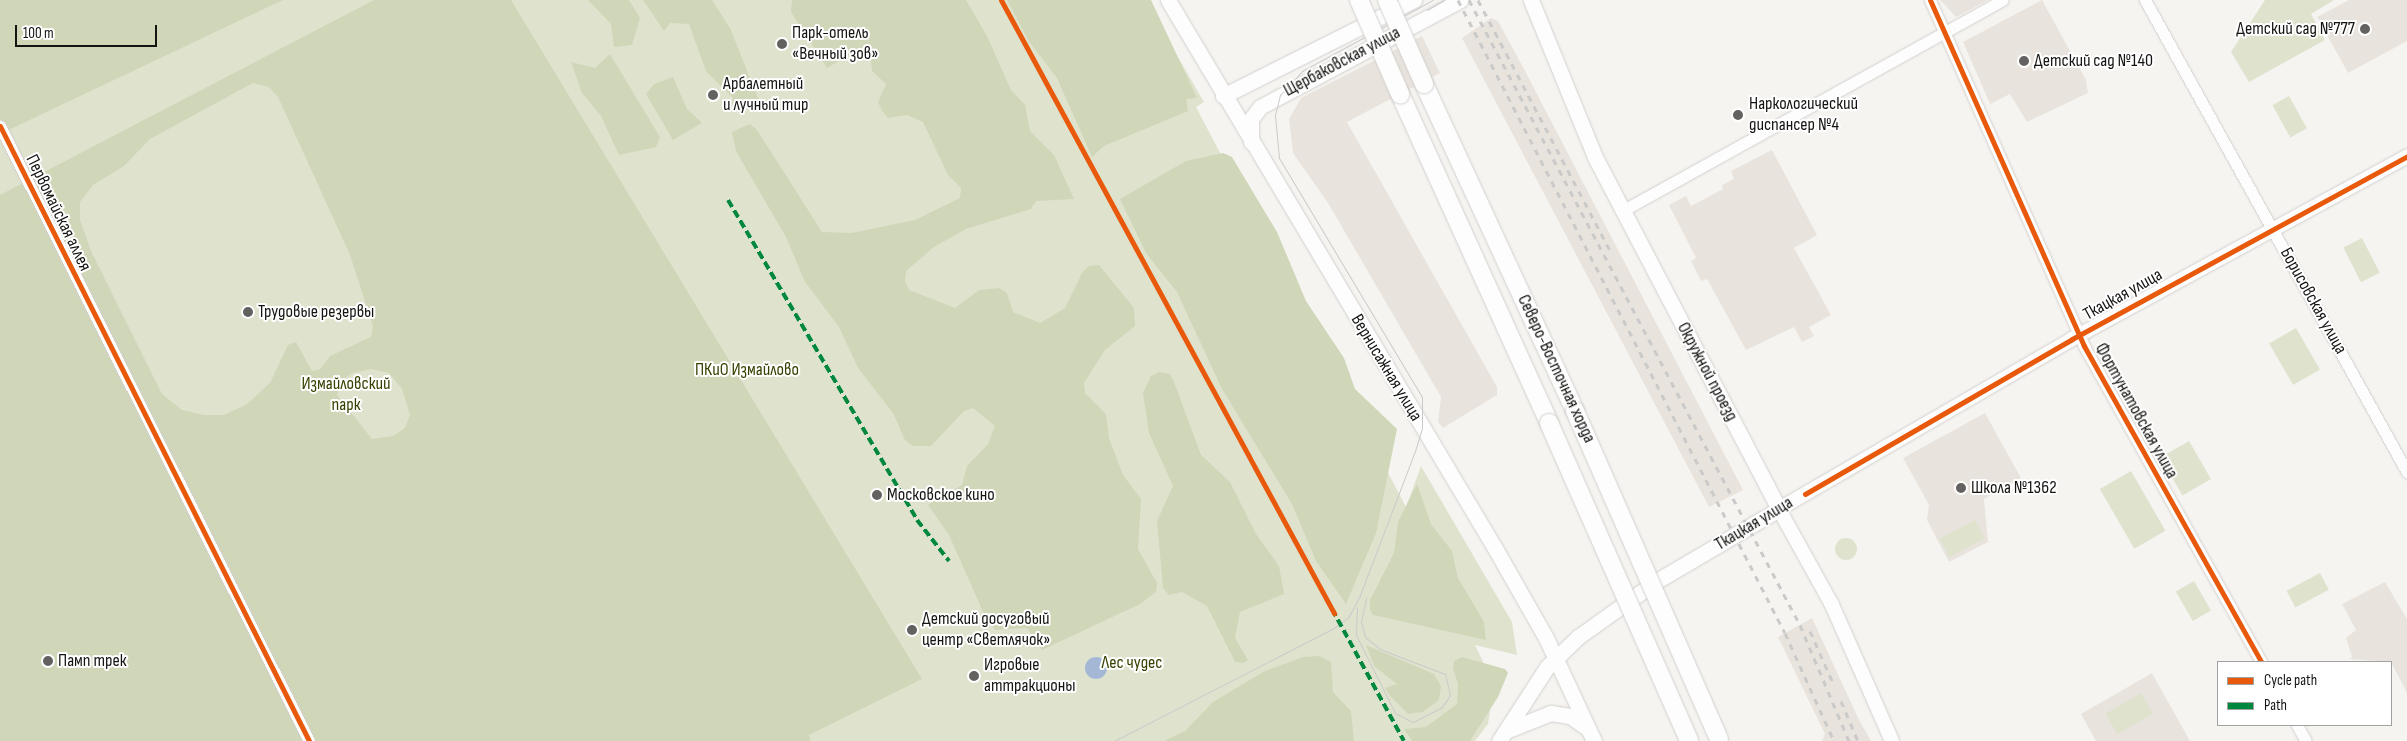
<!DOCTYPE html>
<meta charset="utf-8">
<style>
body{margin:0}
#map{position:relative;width:2407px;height:741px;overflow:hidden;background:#f6f4f1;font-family:"Sofia Sans Condensed",sans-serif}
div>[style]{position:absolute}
.built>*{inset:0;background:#e8e4dd}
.green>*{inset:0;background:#dfe3ce;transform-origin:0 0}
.round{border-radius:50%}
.forest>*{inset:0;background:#d0d6b8}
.water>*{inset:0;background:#a4b8d6}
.roads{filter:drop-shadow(0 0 1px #d2d0ce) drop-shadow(0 0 1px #d2d0ce)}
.minor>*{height:11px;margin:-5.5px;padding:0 5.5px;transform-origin:5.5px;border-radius:5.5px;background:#fefdfd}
.tertiary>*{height:14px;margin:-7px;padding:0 7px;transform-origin:7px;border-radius:7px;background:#fefdfd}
.secondary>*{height:15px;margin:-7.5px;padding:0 7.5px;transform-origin:7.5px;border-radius:7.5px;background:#fefdfd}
.primary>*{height:18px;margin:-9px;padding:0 9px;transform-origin:9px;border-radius:9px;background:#fefdfd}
.tram>*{height:1px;margin:-0.5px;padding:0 0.5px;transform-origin:0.5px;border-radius:0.5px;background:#cbcaca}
.rail>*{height:3px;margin-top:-1.5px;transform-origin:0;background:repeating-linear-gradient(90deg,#cbcaca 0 6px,transparent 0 12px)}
.bridges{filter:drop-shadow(0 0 1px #d2d0ce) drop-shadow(0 0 1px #d2d0ce)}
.primary-bridge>*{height:18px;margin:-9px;padding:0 9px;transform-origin:9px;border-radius:9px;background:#fefdfd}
.quiet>*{height:4px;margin-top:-2px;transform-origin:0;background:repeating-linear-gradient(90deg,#00873e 0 8px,transparent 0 12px)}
.cycleway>*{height:5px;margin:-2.5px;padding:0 2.5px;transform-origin:2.5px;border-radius:2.5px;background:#e8590c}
.dots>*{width:14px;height:14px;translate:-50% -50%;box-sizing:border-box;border:2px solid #fff;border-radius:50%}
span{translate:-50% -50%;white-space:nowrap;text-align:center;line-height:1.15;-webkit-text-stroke:4px #fff;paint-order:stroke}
.poi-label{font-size:18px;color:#151412}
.right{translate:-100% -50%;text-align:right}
.left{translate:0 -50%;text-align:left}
.street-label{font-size:18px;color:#151412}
.park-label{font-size:18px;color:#364001}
.legend{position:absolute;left:2217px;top:661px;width:175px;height:65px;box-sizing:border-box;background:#fff;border:1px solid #a1a1a0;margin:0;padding:6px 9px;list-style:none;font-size:15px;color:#151412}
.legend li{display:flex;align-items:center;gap:10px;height:25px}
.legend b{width:25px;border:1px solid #a1a1a0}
.scale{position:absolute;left:15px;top:25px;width:142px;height:22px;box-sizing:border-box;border:2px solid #151412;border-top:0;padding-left:6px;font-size:15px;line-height:18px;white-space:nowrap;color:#151412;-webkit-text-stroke:4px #fff;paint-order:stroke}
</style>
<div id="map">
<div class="built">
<div style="clip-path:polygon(1940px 0,1988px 0,1956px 17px)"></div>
<div style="clip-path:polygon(2042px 0,2086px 80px,2088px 93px,2027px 122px,2010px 94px,1990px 104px,1963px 42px)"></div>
<div style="clip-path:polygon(2349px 0,2407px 0,2407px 41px,2348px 73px,2317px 17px)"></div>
<div style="clip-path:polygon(1491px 18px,1498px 21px,1524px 69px,1743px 490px,1709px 507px,1462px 38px)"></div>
<div style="clip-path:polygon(1422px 36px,1440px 73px,1347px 122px,1497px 387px,1497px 395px,1443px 428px,1438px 422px,1441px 397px,1328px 203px,1293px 153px,1289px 119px,1301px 98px)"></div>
<div style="clip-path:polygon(1772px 150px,1817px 235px,1794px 248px,1831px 315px,1809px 327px,1814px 336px,1802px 342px,1794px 327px,1746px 350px,1707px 279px,1701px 281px,1691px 261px,1696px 258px,1669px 205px,1686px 196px,1691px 206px,1723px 189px,1722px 185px,1734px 179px,1731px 171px)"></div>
<div style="clip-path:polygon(1985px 413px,2021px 478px,1984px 499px,1988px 542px,1949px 562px,1927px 520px,1929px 505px,1903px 458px)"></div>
<div style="clip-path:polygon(2385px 582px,2407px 619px,2407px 693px,2391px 662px,2349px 659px,2352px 657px,2346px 638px,2356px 630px,2342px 604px)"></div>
<div style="clip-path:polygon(1812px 618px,1859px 720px,1871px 741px,1822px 741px,1825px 734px,1778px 637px)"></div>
<div style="clip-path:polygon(2152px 673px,2190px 741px,2096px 741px,2081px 714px)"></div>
</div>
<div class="green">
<div style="clip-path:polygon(0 0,1145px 0,1204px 102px,1196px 107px,1406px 507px,1421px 466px,1512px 622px,1517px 655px,1475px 645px,1494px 685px,1488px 724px,1475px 741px,0 741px)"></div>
<div style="clip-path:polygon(2265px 0,2334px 0,2311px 14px,2325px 40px,2249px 82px,2231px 52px)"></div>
<div style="left:2289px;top:96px;width:37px;height:19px;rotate:61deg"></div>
<div style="left:2362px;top:238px;width:39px;height:21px;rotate:63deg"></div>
<div style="left:2296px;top:328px;width:48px;height:31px;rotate:60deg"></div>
<div style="left:2189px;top:441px;width:44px;height:33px;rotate:60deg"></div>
<div style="left:2131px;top:471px;width:69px;height:36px;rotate:60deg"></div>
<div style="left:1975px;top:520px;width:21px;height:40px;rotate:62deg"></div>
<div class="round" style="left:1835px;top:538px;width:22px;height:22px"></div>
<div style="left:2320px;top:573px;width:19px;height:38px;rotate:62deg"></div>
<div style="left:2194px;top:581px;width:34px;height:21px;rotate:60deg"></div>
<div style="left:2141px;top:693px;width:24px;height:41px;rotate:60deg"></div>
</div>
<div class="forest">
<div style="clip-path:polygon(0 0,283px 0,0 134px)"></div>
<div style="clip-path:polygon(evenodd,374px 0,511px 0,922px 679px,809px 735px,811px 741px,0 741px,0 195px,374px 0,253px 83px,269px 87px,278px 97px,350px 255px,373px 326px,371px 337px,330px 356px,320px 369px,312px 371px,296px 342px,288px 345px,270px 383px,247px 404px,224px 415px,204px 415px,182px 410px,162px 394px,91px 251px,80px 220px,80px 202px,93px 185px,124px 166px,150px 139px,253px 83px,374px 0,371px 369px,389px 373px,402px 389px,410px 415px,405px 428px,393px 436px,372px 439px,337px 395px,342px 381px,352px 373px,371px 369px)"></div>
<div style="clip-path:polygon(588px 0,629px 0,640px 18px,632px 45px,614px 47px,611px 24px)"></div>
<div style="clip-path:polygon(643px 0,712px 0,730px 28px,762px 108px,729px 111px,733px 98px,706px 71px,689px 24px,670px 23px,664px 31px)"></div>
<div style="clip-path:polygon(792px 0,966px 0,987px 36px,1011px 90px,1025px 105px,1030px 131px,1054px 155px,1074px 199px,1036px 201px,1031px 209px,966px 229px,934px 247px,906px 271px,905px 281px,909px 290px,955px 308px,979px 290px,999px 288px,1007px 293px,1013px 312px,1040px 323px,1065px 308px,1082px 273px,1089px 266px,1099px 265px,1134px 308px,1135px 326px,1105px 350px,1084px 383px,1085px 393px,1106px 414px,1109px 438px,1123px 475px,1141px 499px,1138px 549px,1157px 583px,1156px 592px,1140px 604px,1042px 650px,1027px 628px,995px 630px,984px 614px,949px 535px,928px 505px,962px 485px,967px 466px,988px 444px,995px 426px,973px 408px,964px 411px,931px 446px,913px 446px,905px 440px,893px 413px,858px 368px,839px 327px,805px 282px,786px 237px,736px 151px,732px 132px,750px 124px,757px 130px,822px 232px,852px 233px,915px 220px,960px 198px,961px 188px,948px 175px,923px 122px,907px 115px,888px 118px,882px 111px,878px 102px,886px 84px,872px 71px,870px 50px,861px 48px,827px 68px,791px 12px)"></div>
<div style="clip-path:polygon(1007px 0,1151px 0,1197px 98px,1186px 99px,1188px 111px,1104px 146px,1092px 157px,1057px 78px,1028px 40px)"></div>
<div style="clip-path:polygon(610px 54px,660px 137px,656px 147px,619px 155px,601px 116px,582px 93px,571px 62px,595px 68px)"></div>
<div style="clip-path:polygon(673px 77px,687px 109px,702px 123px,673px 140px,646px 94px,654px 84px)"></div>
<div style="clip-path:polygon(1223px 153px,1232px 157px,1277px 232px,1306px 301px,1344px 358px,1355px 389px,1397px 429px,1376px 533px,1346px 604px,1316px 561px,1292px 504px,1222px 389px,1177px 292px,1146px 253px,1120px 199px,1186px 161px)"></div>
<div style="clip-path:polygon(1159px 372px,1170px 374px,1174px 382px,1201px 455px,1230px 482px,1256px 534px,1279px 566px,1284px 594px,1240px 612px,1235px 638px,1248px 660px,1244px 663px,1235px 662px,1207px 606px,1182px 592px,1169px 595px,1163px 588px,1157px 521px,1173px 486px,1149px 433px,1143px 393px,1151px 376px)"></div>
<div style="clip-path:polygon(1417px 484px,1431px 524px,1452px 551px,1458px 578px,1484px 622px,1486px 640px,1373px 615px,1370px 610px,1370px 600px,1394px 553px,1398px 522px)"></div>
<div style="clip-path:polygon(1366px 645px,1434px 674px,1441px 686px,1439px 700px,1423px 712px,1408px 714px,1390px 696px,1385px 688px,1397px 684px,1374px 666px)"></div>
<div style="clip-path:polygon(1319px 656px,1331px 662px,1333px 692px,1351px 711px,1354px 741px,1164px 741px,1185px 731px,1213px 702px,1265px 671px,1303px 657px)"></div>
<div style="clip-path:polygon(1462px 657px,1505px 669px,1508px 673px,1498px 697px,1470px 741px,1412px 741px,1404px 729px,1426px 727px,1457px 704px,1458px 684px,1453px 668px,1454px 661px)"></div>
</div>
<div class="water">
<div class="round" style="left:1085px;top:657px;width:22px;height:22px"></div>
</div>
<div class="roads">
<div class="minor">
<div style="left:1930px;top:0;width:379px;rotate:66deg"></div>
<div style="left:2084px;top:346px;width:362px;rotate:60.7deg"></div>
<div style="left:2145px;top:0;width:540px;rotate:60.97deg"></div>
<div style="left:0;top:126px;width:688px;rotate:63.32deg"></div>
<div style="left:1622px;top:211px;width:435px;rotate:-29deg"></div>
<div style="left:2297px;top:725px;width:18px;rotate:61deg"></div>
</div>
<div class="tertiary">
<div style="left:1892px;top:741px;width:151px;rotate:-113.8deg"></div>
<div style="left:1831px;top:603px;width:107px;rotate:-119deg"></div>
<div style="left:1779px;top:509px;width:339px;rotate:-30.1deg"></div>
<div style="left:2072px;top:339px;width:382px;rotate:-28.6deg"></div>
</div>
<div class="secondary">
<div style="left:1168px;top:0;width:640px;rotate:59.19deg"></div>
<div style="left:1496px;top:550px;width:101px;rotate:60.4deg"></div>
<div style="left:1546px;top:638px;width:114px;rotate:65deg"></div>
<div style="left:1223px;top:96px;width:214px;rotate:-26.7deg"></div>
<div style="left:1251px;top:142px;width:23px;rotate:-90deg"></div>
<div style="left:1251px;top:119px;width:15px;rotate:-53deg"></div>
<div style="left:1260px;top:107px;width:227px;rotate:-28.1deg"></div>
<div style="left:1508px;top:730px;width:46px;rotate:-21.6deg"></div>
<div style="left:1551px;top:713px;width:19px;rotate:9deg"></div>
<div style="left:1570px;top:716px;width:21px;rotate:35deg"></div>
<div style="left:1499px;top:741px;width:88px;rotate:-57deg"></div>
<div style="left:1547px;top:667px;width:43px;rotate:-44.1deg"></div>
<div style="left:1578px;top:637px;width:95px;rotate:-35.5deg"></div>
<div style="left:1655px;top:582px;width:144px;rotate:-30.5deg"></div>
<div style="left:1779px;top:509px;width:397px;rotate:-117.6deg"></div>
<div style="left:1595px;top:157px;width:170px;rotate:-112.2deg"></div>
</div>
<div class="primary">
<div style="left:1424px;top:84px;width:360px;rotate:65.2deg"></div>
<div style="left:1400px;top:94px;width:361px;rotate:65.6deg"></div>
</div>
</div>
<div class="tram">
<div style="left:1427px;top:10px;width:20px;rotate:-30deg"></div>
<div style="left:1357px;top:607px;width:28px;rotate:92deg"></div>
<div style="left:1356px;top:635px;width:87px;rotate:63.4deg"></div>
<div style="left:1395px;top:713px;width:20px;rotate:27deg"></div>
<div style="left:1413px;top:722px;width:33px;rotate:-27deg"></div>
<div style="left:1442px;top:707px;width:14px;rotate:-56deg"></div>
<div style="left:1450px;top:695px;width:22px;rotate:-103deg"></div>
<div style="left:1445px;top:674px;width:70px;rotate:-159deg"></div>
<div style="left:1380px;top:649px;width:19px;rotate:-141deg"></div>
<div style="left:1365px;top:637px;width:16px;rotate:-105deg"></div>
<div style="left:1361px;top:622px;width:25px;rotate:-78deg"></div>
<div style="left:1114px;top:741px;width:245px;rotate:-27.2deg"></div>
<div style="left:1332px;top:629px;width:19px;rotate:-35deg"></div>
<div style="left:1348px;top:618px;width:26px;rotate:-62deg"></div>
<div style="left:1360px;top:595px;width:154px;rotate:-69.1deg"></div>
<div style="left:1415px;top:451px;width:24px;rotate:-73deg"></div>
<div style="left:1422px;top:428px;width:31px;rotate:-90deg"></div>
<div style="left:1422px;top:397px;width:279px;rotate:-120.9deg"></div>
<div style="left:1279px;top:158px;width:43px;rotate:-95.3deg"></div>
<div style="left:1275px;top:115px;width:21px;rotate:-76deg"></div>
<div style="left:1280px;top:95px;width:33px;rotate:-47deg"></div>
<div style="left:1302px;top:71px;width:149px;rotate:-28.5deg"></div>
</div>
<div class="rail">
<div style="left:1458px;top:0;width:712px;rotate:62.68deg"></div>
<div style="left:1785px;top:633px;width:119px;rotate:65.6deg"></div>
<div style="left:1469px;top:0;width:707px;rotate:62.09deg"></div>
<div style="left:1800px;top:625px;width:126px;rotate:67.1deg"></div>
<div style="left:1478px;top:0;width:285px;rotate:62.2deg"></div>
<div style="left:1810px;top:631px;width:57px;rotate:66.1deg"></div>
<div style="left:1841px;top:701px;width:43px;rotate:67deg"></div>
</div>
<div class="bridges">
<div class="primary-bridge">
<div style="left:1359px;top:0;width:103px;rotate:66.4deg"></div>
<div style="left:1387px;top:0;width:92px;rotate:66.2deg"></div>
<div style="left:1575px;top:411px;width:358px;rotate:66.3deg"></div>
<div style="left:1549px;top:423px;width:347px;rotate:66.2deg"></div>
</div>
</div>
<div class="quiet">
<div style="left:728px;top:200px;width:372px;rotate:59.4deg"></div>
<div style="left:917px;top:520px;width:52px;rotate:52deg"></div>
<div style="left:1332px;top:609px;width:150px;rotate:61.4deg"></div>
</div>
<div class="cycleway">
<div style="left:1001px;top:0;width:698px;rotate:61.49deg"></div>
<div style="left:1930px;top:0;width:379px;rotate:66deg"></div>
<div style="left:2084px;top:346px;width:362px;rotate:60.7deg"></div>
<div style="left:0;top:126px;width:688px;rotate:63.32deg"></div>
<div style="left:1805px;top:494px;width:309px;rotate:-30.1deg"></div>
<div style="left:2072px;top:339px;width:382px;rotate:-28.6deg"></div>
</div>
<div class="dots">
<div style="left:2365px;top:29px;background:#646260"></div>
<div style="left:782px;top:44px;background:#646260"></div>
<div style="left:2024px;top:61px;background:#646260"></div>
<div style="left:713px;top:95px;background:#646260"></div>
<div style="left:1738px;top:115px;background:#646260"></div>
<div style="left:248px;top:312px;background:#646260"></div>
<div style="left:1961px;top:488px;background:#646260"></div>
<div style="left:877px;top:495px;background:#646260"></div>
<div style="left:912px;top:630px;background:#646260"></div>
<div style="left:48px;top:661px;background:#646260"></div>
<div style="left:974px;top:676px;background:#646260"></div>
</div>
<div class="poi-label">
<span class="right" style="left:2355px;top:29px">Детский сад №777</span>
<span class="left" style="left:792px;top:44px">Парк-отель<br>«Вечный зов»</span>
<span class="left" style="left:2034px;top:61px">Детский сад №140</span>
<span class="left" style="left:723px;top:95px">Арбалетный<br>и лучный тир</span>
<span class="left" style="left:1749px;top:115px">Наркологический<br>диспансер №4</span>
<span class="left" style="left:258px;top:312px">Трудовые резервы</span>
<span class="left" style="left:1971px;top:488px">Школа №1362</span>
<span class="left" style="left:887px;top:495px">Московское кино</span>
<span class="left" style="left:922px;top:630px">Детский досуговый<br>центр «Светлячок»</span>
<span class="left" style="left:58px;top:661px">Памп трек</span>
<span class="left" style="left:984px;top:676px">Игровые<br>аттракционы</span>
</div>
<div class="street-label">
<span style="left:1342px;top:62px;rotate:-28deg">Щербаковская улица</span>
<span style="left:58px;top:213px;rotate:64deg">Первомайская аллея</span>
<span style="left:2123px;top:295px;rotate:-29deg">Ткацкая улица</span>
<span style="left:2313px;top:301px;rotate:61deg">Борисовская улица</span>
<span style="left:1386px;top:368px;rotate:59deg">Вернисажная улица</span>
<span style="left:1556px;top:369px;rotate:65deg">Северо-Восточная хорда</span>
<span style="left:1707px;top:372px;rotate:62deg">Окружной проезд</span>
<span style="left:2136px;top:411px;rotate:61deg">Фортунатовская улица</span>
<span style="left:1754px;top:524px;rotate:-31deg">Ткацкая улица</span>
</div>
<div class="park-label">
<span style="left:747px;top:370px">ПКиО Измайлово</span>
<span style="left:346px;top:395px">Измайловский<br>парк</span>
<span style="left:1132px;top:663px">Лес чудес</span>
</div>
<ul class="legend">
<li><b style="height:6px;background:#e8590c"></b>Cycle path</li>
<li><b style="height:6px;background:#00873e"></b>Path</li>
</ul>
<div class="scale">100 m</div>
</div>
